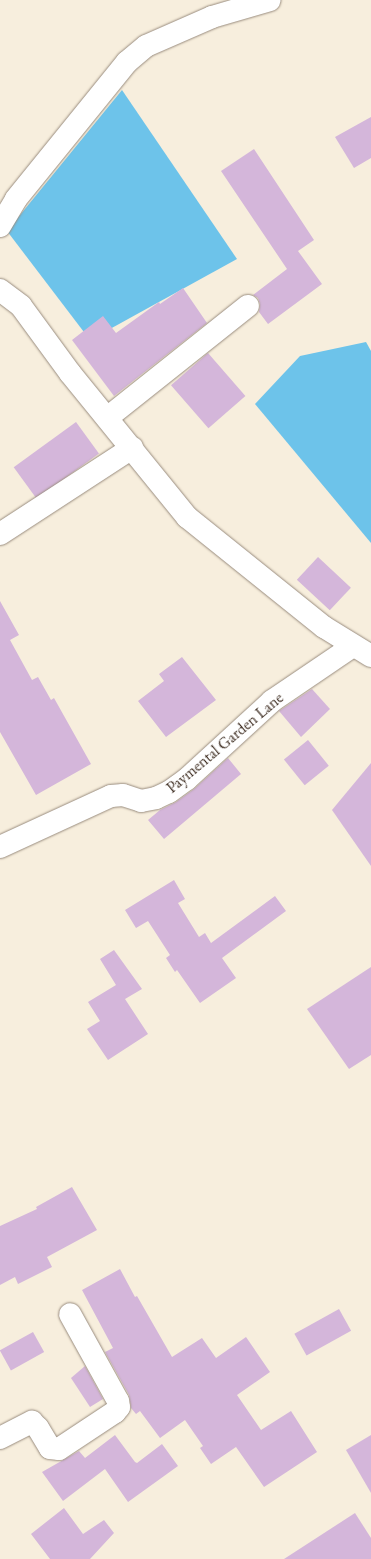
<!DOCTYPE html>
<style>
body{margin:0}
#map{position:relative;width:371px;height:1559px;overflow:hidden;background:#f7eedd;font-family:"EB Garamond",serif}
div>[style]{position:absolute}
.water>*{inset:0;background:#6dc3ea}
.building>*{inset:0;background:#d4b6da;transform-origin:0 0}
.roads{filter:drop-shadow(0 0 1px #998c7e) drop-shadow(0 0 1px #998c7e)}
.minor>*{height:22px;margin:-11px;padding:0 11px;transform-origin:11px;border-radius:11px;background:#fff}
span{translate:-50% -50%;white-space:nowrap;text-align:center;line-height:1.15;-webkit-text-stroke:3px #fff;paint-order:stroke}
.street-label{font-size:16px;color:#3b2a1e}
</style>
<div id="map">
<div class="water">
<div style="clip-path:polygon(122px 90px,237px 259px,90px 340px,7px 231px)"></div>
<div style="clip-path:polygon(366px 342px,371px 351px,371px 543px,255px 404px,300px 356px)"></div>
</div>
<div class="building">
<div style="clip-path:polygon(371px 117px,371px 158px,354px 168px,335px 137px)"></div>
<div style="clip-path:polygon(254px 149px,314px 240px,298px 251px,322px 284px,268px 324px,259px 312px,260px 304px,258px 298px,253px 295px,287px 269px,221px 171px)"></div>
<div style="clip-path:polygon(183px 288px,207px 323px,114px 396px,72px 340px,103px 316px,116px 333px,159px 302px,160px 304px)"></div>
<div style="left:208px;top:353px;width:57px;height:49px;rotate:49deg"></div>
<div style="left:76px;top:422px;width:39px;height:77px;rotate:54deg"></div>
<div style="left:318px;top:557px;width:45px;height:31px;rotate:43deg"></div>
<div style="clip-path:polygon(0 601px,19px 635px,10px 640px,32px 680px,38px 677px,51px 700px,54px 698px,91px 764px,36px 795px,0 732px)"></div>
<div style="clip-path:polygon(182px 657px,216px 700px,166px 737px,138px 701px,164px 681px,159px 674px)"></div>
<div style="clip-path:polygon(312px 689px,330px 709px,301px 737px,279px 711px)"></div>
<div style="left:308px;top:740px;width:33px;height:31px;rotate:51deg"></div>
<div style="clip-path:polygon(228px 758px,241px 774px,164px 839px,148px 820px,160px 810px,176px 802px,194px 789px)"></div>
<div style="clip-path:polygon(371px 763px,371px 866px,332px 810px)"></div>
<div style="clip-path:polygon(174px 880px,185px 899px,178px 903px,199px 937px,205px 933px,211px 943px,275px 896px,286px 911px,222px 958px,236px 978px,200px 1003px,177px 970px,175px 972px,166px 958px,170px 955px,148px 921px,136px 928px,125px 910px)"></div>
<div style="clip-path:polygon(114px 950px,142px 989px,125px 999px,148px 1034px,108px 1060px,87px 1029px,100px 1021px,88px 1002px,116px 985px,100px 959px)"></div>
<div style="clip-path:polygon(371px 967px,371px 1055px,349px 1069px,307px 1009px)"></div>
<div style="clip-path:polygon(72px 1187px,97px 1230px,47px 1257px,52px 1267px,18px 1284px,15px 1277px,0 1285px,0 1226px,37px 1209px,36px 1207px)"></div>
<div style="clip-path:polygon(120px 1269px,135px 1297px,137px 1296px,172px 1357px,202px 1338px,216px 1358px,246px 1337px,270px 1372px,237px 1395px,261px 1430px,291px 1411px,317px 1452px,264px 1487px,236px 1447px,211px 1464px,200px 1448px,203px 1446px,185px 1420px,160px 1438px,140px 1411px,136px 1414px,131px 1408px,129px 1395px,105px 1352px,113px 1348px,82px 1290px)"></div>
<div style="left:339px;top:1309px;width:25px;height:51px;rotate:61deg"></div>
<div style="left:33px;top:1332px;width:23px;height:38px;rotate:61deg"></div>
<div style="clip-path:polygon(85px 1366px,103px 1399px,90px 1407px,71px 1378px)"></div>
<div style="clip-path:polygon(115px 1435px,135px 1462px,137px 1463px,162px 1444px,178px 1466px,128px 1502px,105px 1469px,63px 1501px,42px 1472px,79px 1451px,85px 1458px)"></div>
<div style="clip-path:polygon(371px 1435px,371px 1493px,346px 1450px)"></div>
<div style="clip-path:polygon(64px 1508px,83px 1534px,104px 1520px,114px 1533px,90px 1559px,50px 1559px,31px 1534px)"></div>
<div style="clip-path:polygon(355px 1513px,371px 1538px,371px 1559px,284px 1559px)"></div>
</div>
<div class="roads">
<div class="minor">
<div style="left:0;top:226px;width:31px;rotate:-59deg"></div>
<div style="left:16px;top:199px;width:176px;rotate:-51deg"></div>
<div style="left:127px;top:62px;width:25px;rotate:-40deg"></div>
<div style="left:146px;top:46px;width:72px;rotate:-23.7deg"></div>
<div style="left:212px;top:17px;width:60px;rotate:-16.3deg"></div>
<div style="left:0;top:290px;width:26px;rotate:37deg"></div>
<div style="left:21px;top:306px;width:83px;rotate:53.8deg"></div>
<div style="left:70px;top:373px;width:186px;rotate:50.9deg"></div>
<div style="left:187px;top:517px;width:176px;rotate:38.8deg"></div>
<div style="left:324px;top:627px;width:55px;rotate:31.7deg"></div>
<div style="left:107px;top:418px;width:180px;rotate:-38.5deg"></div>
<div style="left:0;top:534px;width:158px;rotate:-33.1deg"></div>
<div style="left:0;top:847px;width:122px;rotate:-24.7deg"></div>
<div style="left:111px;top:796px;width:12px;rotate:-5deg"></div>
<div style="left:123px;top:795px;width:19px;rotate:18deg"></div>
<div style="left:141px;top:801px;width:15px;rotate:-11deg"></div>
<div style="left:156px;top:798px;width:14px;rotate:-25deg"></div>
<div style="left:169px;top:792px;width:22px;rotate:-36deg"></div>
<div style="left:187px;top:779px;width:115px;rotate:-42.5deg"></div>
<div style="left:272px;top:701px;width:98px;rotate:-34.2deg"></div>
<div style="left:0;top:1438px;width:36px;rotate:-27deg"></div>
<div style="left:32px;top:1422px;width:8px;rotate:45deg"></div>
<div style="left:38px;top:1428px;width:23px;rotate:59deg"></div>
<div style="left:50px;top:1448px;width:9px;rotate:6deg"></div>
<div style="left:59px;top:1449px;width:67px;rotate:-33.5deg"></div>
<div style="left:115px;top:1412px;width:6px;rotate:-51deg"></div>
<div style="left:119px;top:1407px;width:6px;rotate:-99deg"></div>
<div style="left:118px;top:1401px;width:99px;rotate:-118.9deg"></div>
</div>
</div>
<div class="street-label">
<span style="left:225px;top:743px;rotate:-40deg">Paymental Garden Lane</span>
</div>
</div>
